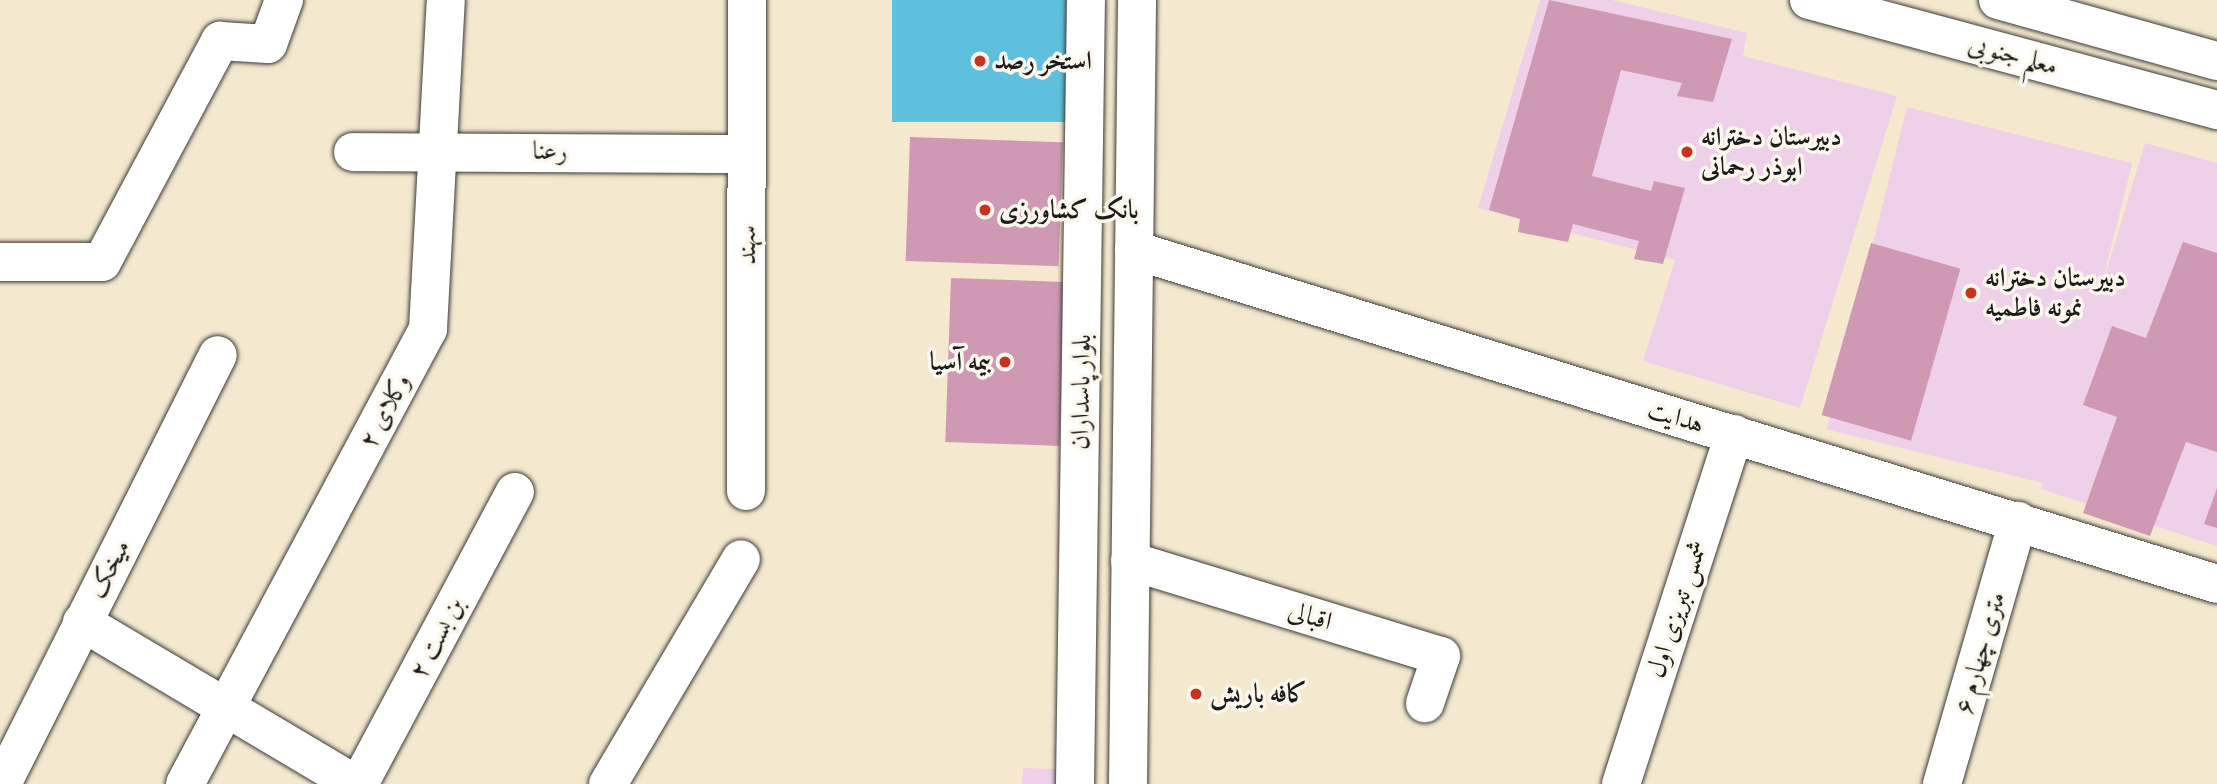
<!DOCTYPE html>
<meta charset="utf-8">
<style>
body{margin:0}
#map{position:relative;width:2217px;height:784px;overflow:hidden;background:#f4e8cf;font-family:"IM FELL French Canon",Amiri,serif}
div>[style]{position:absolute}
.built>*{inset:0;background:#eed0e8;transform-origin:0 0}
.water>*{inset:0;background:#5ec0dc;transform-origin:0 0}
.building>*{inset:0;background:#cf99b3;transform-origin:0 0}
.roads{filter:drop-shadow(0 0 2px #3c3b37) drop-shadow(0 0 2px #3c3b37)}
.minor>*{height:38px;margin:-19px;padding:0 19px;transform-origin:19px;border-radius:19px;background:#fff}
.dots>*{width:19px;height:19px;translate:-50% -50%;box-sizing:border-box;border:4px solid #fbf7ec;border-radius:50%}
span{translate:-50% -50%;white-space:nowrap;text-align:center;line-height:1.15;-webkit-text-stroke:7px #fbf7ec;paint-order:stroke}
.street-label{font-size:26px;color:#1c1c1c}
.poi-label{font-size:26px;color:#1c1c1c;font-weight:700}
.left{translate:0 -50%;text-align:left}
.right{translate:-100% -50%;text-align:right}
</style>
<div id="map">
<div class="built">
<div style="clip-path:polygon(1540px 0,1612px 0,1747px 33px,1743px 56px,1897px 96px,1800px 408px,1643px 361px,1675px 260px,1478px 208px)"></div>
<div style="left:1907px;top:107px;width:232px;height:332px;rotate:14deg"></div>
<div style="clip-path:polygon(2145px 143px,2217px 163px,2217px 546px,2041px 489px)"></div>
<div style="clip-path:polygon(1023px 768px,1075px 770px,1074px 784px,1022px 784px)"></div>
</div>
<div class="water">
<div style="left:892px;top:0;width:175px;height:122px"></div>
</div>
<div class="building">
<div style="clip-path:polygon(1549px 0,1732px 39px,1713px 102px,1677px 96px,1682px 83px,1621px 70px,1592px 176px,1651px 191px,1654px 181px,1685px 188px,1663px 264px,1634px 259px,1639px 241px,1573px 224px,1568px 242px,1518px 232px,1520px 219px,1489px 210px)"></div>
<div style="left:910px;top:137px;width:153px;height:124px;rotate:2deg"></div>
<div style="clip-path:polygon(2183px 242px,2217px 253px,2217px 452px,2186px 442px,2150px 536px,2083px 513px,2117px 417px,2083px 405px,2112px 326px,2146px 338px)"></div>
<div style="left:1871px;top:243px;width:93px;height:179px;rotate:16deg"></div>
<div style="left:951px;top:278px;width:114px;height:164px;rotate:2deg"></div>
<div style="clip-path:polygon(2217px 488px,2217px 528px,2204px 524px)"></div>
</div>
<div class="roads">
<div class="minor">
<div style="left:1809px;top:0;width:423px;rotate:15.1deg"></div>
<div style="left:1998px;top:0;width:227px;rotate:15.6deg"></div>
<div style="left:353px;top:152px;width:394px;rotate:0.3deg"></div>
<div style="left:1134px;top:250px;width:1133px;rotate:17.14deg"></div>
<div style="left:0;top:262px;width:102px"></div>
<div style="left:102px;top:262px;width:251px;rotate:-61.9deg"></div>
<div style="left:220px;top:41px;width:48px;rotate:3.6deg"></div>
<div style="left:268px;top:44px;width:47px;rotate:-70deg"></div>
<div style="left:746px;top:491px;width:491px;rotate:-89.9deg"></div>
<div style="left:1130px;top:561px;width:325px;rotate:17deg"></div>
<div style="left:1441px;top:656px;width:50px;rotate:108.8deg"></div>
<div style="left:82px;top:622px;width:317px;rotate:30.7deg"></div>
<div style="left:2px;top:784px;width:480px;rotate:-63.3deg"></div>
<div style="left:185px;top:784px;width:516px;rotate:-61.89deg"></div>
<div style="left:428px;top:329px;width:329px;rotate:-86.9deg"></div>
<div style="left:359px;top:784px;width:331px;rotate:-61.9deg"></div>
<div style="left:608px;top:784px;width:261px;rotate:-59.4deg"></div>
<div style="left:1075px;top:784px;width:784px;rotate:-89.2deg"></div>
<div style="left:1128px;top:784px;width:784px;rotate:-89.34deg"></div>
<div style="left:1621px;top:784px;width:368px;rotate:-72.1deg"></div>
<div style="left:1942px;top:784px;width:274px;rotate:-73.9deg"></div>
</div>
</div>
<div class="dots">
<div style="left:980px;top:61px;background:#c8321e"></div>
<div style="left:1687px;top:152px;background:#c8321e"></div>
<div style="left:985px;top:210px;background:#c8321e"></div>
<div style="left:1971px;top:293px;background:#c8321e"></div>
<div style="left:1005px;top:362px;background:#c8321e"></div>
<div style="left:1196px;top:694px;background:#c8321e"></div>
</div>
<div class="street-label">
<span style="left:2013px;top:55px;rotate:15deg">معلم جنوبی</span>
<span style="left:550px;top:151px;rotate:1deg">رعنا</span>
<span style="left:747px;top:245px;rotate:-90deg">سهند</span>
<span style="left:1081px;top:392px;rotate:-89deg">بلوار پاسداران</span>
<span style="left:385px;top:411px;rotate:-62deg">وکلای ۲</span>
<span style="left:1676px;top:417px;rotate:17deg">هدایت</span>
<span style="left:109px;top:569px;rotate:-63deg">میخک</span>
<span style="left:1677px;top:609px;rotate:-72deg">شمس تبریزی اول</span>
<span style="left:1310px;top:616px;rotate:17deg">اقبالی</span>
<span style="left:437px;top:638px;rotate:-62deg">بن بست ۲</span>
<span style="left:1980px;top:653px;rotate:-74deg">۶ متری چهارم</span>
</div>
<div class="poi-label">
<span class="left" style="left:994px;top:61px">استخر رصد</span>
<span class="left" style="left:1701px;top:152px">دبیرستان دخترانه<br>ابوذر رحمانی</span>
<span class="left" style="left:999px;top:210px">بانک کشاورزی</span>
<span class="left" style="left:1985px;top:293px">دبیرستان دخترانه<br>نمونه فاطمیه</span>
<span class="right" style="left:991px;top:362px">بیمه آسیا</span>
<span class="left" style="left:1210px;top:694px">کافه باریش</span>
</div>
</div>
